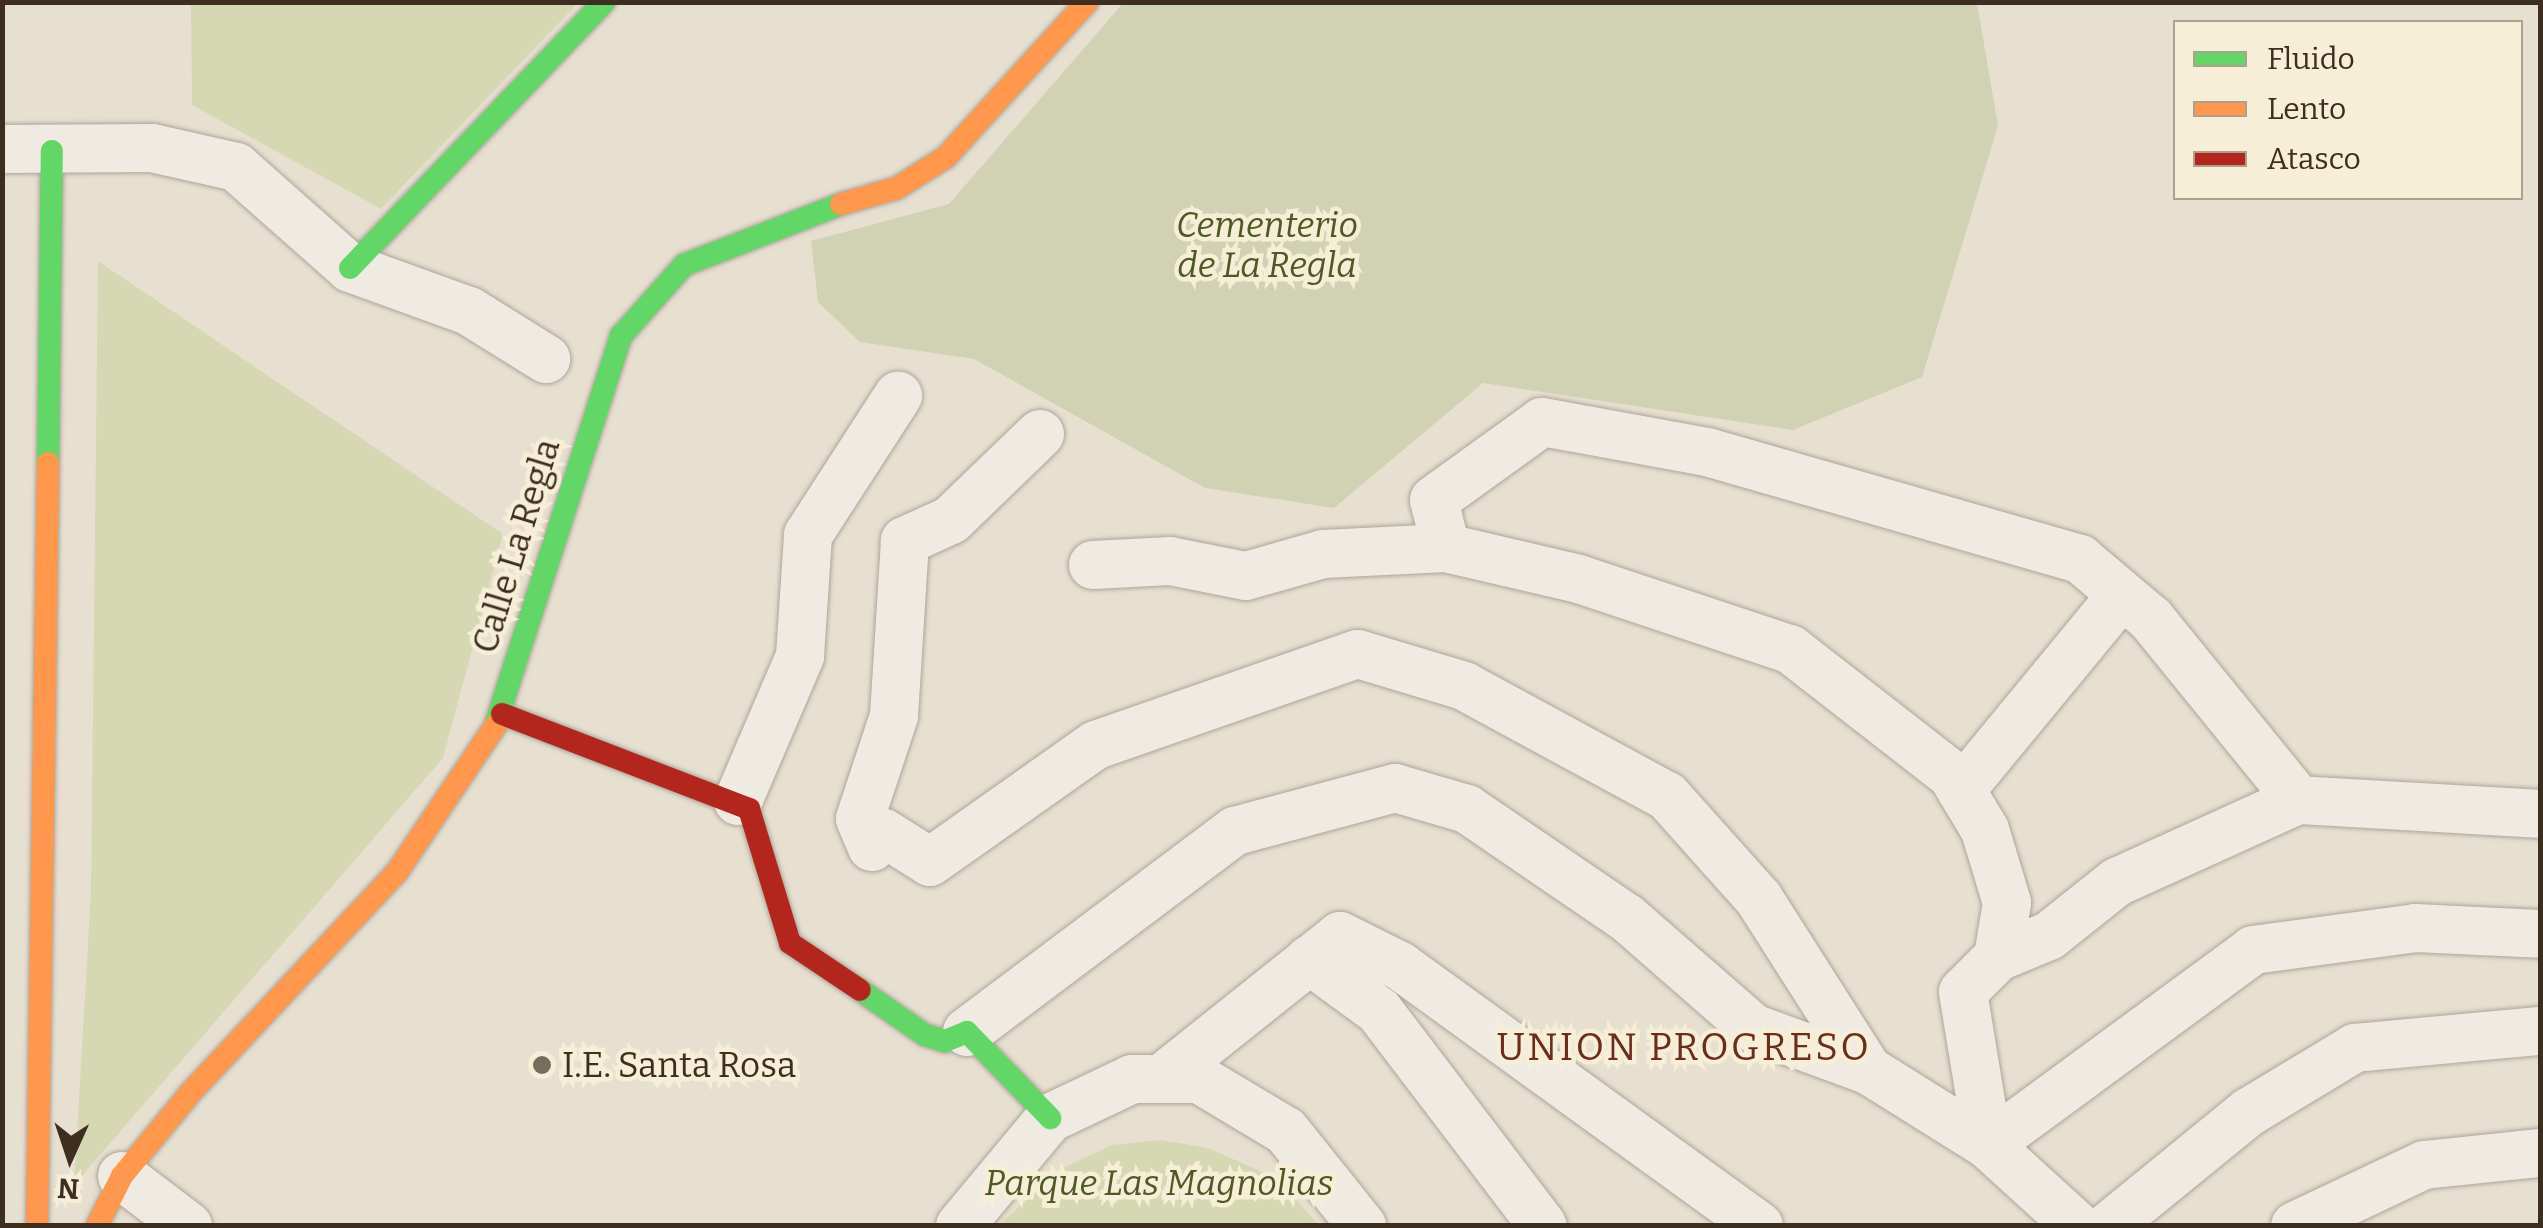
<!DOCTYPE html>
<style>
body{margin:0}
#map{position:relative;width:2543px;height:1228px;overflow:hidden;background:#e7e0d1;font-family:Bitter,serif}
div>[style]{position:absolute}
.green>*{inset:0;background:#d6d7b3}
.cemetery>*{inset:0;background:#d1d1b3}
.roads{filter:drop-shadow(0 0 2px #ada599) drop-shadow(0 0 2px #ada599)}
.street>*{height:48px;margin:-24px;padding:0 24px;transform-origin:24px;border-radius:24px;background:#efebe3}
.fast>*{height:22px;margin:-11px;padding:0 11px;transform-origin:11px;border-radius:11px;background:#63d668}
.slow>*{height:22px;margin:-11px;padding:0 11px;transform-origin:11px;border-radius:11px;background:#ff974d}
.jam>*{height:22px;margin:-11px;padding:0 11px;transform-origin:11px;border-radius:11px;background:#b3261e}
.dots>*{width:28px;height:28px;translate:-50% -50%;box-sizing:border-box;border:5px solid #f7eed8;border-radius:50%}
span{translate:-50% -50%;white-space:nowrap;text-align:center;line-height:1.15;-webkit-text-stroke:9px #f7eed8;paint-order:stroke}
.park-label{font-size:35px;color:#4d5a26;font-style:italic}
.street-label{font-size:35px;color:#3d2e20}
.poi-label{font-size:35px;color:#3d2e20}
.left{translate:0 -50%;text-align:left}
.neighbourhood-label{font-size:38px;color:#6b2e1e;letter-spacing:2.5px}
.frame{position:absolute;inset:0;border:5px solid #3d2e20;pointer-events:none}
.legend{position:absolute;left:2173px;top:20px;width:350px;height:180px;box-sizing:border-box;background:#f7eed8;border:2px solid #ada18e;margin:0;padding:12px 18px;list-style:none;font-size:30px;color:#3d2e20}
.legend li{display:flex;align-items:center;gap:20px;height:50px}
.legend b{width:50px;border:2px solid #ada18e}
.north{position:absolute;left:20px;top:1108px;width:100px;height:100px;-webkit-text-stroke:8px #f7eed8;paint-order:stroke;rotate:183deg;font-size:28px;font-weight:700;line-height:40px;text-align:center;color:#3d2e20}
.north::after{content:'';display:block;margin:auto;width:35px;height:45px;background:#3d2e20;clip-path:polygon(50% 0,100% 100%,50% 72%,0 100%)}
</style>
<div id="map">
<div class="green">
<div style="clip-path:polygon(191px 3px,578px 3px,381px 209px,192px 105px)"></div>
<div style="clip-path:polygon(98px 261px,503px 534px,443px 758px,74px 1185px,91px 892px)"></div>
<div style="clip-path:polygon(1161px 1140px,1208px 1148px,1276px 1178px,1319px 1225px,999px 1225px,1063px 1168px,1112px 1145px)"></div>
</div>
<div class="cemetery">
<div style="clip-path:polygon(1124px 2px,1977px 3px,1998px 126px,1922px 377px,1793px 430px,1483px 383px,1334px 508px,1205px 488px,974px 359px,860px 342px,818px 302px,811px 241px,949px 204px)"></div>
</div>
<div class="roads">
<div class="street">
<div style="left:2px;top:149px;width:150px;rotate:-0.4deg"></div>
<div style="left:152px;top:148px;width:86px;rotate:12.7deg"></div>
<div style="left:236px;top:167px;width:152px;rotate:41.5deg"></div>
<div style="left:350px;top:268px;width:127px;rotate:19.9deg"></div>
<div style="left:469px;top:311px;width:91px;rotate:31.9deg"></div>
<div style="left:1040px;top:434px;width:124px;rotate:136deg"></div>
<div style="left:951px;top:520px;width:51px;rotate:155.5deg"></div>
<div style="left:905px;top:541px;width:175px;rotate:93.6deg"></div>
<div style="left:894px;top:716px;width:108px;rotate:108.3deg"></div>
<div style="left:860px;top:819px;width:30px;rotate:67deg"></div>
<div style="left:872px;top:847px;width:18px;rotate:-49deg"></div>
<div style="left:884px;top:833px;width:54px;rotate:32.2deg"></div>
<div style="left:930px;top:862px;width:203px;rotate:-35.2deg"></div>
<div style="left:1096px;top:745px;width:277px;rotate:-19.2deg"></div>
<div style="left:1358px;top:654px;width:111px;rotate:16.8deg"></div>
<div style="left:1464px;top:686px;width:231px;rotate:28.5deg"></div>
<div style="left:1667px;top:796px;width:138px;rotate:48.2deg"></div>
<div style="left:1759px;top:899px;width:203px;rotate:57.5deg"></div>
<div style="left:1868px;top:1070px;width:142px;rotate:32deg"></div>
<div style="left:1988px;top:1145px;width:329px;rotate:-36.3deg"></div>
<div style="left:2253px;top:950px;width:163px;rotate:-7.7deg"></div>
<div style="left:2415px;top:928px;width:125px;rotate:2.7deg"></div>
<div style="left:1446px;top:548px;width:49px;rotate:-104deg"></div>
<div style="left:1434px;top:500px;width:133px;rotate:-35.8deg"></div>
<div style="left:1542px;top:422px;width:168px;rotate:10.3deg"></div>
<div style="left:1707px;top:452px;width:388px;rotate:16deg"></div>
<div style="left:2080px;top:559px;width:93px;rotate:40.2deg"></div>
<div style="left:2151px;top:619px;width:233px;rotate:50.9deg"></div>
<div style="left:1093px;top:565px;width:77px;rotate:-3deg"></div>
<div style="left:1170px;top:561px;width:77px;rotate:11.2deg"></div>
<div style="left:1246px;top:576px;width:80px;rotate:-15.9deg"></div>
<div style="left:1323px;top:554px;width:123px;rotate:-2.8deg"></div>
<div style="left:1446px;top:548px;width:137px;rotate:13.1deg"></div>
<div style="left:1579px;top:579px;width:222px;rotate:18.4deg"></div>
<div style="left:1790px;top:649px;width:205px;rotate:37.9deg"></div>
<div style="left:1952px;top:775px;width:64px;rotate:59deg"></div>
<div style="left:1985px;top:830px;width:76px;rotate:73.2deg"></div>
<div style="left:2007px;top:903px;width:55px;rotate:99.5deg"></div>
<div style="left:1998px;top:957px;width:49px;rotate:135deg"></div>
<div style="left:1963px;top:992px;width:155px;rotate:80.7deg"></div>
<div style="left:1988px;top:1145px;width:120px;rotate:42.3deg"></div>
<div style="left:1961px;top:790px;width:251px;rotate:-50.5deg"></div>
<div style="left:738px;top:801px;width:158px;rotate:-66.8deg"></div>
<div style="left:800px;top:656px;width:121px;rotate:-86.2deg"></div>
<div style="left:808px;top:535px;width:166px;rotate:-57.1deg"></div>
<div style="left:1998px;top:957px;width:55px;rotate:-22.4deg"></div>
<div style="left:2049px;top:936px;width:87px;rotate:-38.5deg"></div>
<div style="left:2117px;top:882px;width:199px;rotate:-24.4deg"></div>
<div style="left:2298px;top:800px;width:242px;rotate:3.3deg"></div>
<div style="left:1309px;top:960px;width:87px;rotate:36.1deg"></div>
<div style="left:1379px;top:1011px;width:270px;rotate:52.7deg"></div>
<div style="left:967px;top:1032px;width:335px;rotate:-36.9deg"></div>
<div style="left:1235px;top:831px;width:166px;rotate:-15deg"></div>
<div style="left:1395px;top:788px;width:75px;rotate:16.3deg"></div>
<div style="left:1467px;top:809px;width:194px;rotate:34.3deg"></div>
<div style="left:1627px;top:918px;width:167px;rotate:41.1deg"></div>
<div style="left:1753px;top:1028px;width:122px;rotate:20.1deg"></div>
<div style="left:1161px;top:1079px;width:229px;rotate:-38.6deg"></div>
<div style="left:1340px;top:936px;width:67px;rotate:26.6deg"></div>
<div style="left:1400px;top:966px;width:443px;rotate:35.9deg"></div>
<div style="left:122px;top:1176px;width:83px;rotate:37.1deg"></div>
<div style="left:960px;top:1226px;width:141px;rotate:-50.2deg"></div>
<div style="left:1050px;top:1118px;width:91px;rotate:-25.4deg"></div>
<div style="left:1132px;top:1079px;width:67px"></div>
<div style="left:1199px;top:1079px;width:101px;rotate:30.9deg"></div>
<div style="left:1286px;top:1131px;width:122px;rotate:51.3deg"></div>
<div style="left:2109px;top:1226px;width:181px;rotate:-39.2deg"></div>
<div style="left:2249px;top:1112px;width:124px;rotate:-31.1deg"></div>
<div style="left:2355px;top:1048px;width:186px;rotate:-5.3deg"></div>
<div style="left:2295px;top:1226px;width:143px;rotate:-25.3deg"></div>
<div style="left:2424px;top:1165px;width:117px;rotate:-5.9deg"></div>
</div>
<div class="fast">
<div style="left:350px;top:268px;width:368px;rotate:-46.3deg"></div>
<div style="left:48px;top:463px;width:312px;rotate:-89.3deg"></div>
<div style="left:495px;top:726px;width:410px;rotate:-72.1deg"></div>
<div style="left:621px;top:336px;width:95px;rotate:-48.4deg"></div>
<div style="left:684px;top:265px;width:168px;rotate:-21.2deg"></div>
<div style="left:860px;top:990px;width:79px;rotate:34.7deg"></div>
<div style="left:925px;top:1035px;width:21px;rotate:17deg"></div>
<div style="left:945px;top:1041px;width:24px;rotate:-22deg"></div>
<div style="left:967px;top:1032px;width:120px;rotate:46deg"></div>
</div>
<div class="slow">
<div style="left:841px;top:204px;width:58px;rotate:-15.9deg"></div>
<div style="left:897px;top:188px;width:58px;rotate:-32.3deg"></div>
<div style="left:946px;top:157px;width:210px;rotate:-47.7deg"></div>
<div style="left:37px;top:1226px;width:763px;rotate:-89.17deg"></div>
<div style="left:97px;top:1226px;width:56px;rotate:-63.4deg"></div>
<div style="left:122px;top:1176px;width:110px;rotate:-50.5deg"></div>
<div style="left:192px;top:1091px;width:300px;rotate:-46.9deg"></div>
<div style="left:397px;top:872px;width:176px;rotate:-56.1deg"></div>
</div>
<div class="jam">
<div style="left:502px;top:714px;width:265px;rotate:21deg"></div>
<div style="left:749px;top:809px;width:140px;rotate:73deg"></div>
<div style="left:790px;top:943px;width:84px;rotate:33.9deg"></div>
</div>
</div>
<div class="dots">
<div style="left:542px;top:1065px;background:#786c5e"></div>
</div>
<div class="park-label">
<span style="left:1267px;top:245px">Cementerio<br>de La Regla</span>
<span style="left:1159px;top:1183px">Parque Las Magnolias</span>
</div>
<div class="street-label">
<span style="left:516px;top:546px;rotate:-73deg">Calle La Regla</span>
</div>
<div class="poi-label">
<span class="left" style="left:562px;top:1065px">I.E. Santa Rosa</span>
</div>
<div class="neighbourhood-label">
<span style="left:1684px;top:1048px">UNION PROGRESO</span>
</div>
<div class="frame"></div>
<ul class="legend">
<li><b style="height:12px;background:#63d668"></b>Fluido</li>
<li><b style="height:12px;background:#ff974d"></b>Lento</li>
<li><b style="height:12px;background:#b3261e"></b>Atasco</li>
</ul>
<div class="north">N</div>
</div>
